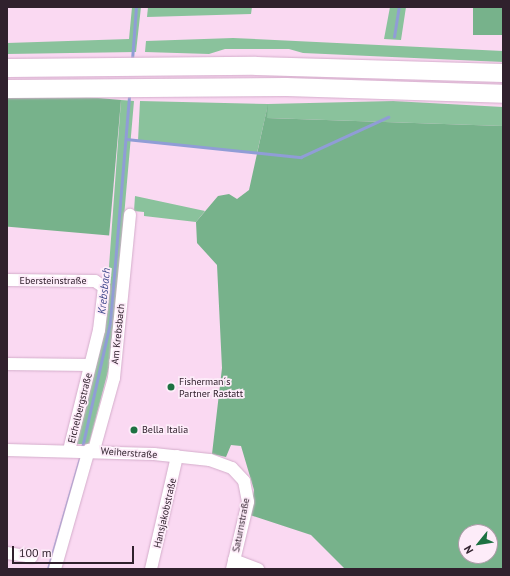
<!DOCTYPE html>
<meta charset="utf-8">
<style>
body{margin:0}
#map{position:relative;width:510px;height:576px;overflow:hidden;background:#fad9f2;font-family:"PT Sans",sans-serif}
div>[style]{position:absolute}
.green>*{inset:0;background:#8ac29c}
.forest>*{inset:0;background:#77b28b;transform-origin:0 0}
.stream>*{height:2.5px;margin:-1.25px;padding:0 1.25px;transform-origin:1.25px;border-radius:1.25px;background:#909dd6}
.roads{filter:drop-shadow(0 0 1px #d4adcb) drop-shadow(0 0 1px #d4adcb)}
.minor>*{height:12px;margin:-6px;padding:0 6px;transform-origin:6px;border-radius:6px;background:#fff}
.highway>*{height:18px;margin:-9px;padding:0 9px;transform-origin:9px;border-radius:9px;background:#fff}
.dots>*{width:11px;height:11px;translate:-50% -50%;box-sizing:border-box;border:2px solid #fdecf9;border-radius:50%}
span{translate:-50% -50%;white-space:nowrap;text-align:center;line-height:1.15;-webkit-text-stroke:3.5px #fdecf9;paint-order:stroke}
.street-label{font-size:10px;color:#30212d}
.poi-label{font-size:10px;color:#30212d}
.left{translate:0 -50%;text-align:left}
.water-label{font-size:11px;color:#3b458a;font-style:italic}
.frame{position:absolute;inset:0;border:8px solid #30212d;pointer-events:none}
.north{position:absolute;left:458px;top:524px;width:40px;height:40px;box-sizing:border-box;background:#fdecf9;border:1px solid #ab9ba7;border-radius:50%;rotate:240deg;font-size:11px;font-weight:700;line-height:16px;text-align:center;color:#30212d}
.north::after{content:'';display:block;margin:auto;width:14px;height:18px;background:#1d7142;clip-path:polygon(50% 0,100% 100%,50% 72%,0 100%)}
.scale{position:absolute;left:12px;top:546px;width:122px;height:18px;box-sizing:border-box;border:2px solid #30212d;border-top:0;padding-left:5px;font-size:12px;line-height:14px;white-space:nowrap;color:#30212d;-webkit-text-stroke:3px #fdecf9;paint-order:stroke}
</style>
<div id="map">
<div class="green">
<div style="clip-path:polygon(132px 7px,141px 7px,136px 52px,7px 54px,7px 43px,129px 39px)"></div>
<div style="clip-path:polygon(148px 7px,252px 7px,251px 14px,147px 17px)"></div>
<div style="clip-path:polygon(390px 7px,406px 7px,401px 40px,384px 39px)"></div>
<div style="clip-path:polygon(233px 38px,503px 51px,503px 62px,303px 53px,289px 49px,225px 49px,209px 54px,145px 52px,146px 41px)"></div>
<div style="clip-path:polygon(121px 100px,134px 101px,112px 356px,89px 444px,76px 444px,105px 322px)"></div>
<div style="clip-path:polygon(140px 101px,268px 104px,393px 101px,503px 107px,503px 126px,267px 118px,267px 109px,257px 153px,138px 141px)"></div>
<div style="clip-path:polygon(135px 196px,205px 211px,196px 222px,144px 216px,144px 212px,134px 211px)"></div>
</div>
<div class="forest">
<div style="left:473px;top:7px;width:30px;height:28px"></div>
<div style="left:121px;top:100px;width:136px;height:114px;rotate:95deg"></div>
<div style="clip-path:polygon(evenodd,268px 104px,267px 118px,503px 126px,503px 569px,345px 569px,311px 535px,250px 515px,254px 490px,241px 446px,231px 445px,226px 457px,212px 454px,222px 368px,217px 265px,197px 243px,196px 222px,218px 196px,229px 194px,237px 199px,249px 190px,268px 104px,466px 532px,490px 532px,490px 556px,466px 556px,466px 532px)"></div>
</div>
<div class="stream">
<div style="left:394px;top:37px;width:30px;rotate:-81deg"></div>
<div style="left:132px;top:60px;width:53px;rotate:-85.7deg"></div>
<div style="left:126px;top:139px;width:176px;rotate:5.9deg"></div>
<div style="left:301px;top:157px;width:96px;rotate:-24.7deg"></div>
<div style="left:82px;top:448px;width:128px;rotate:-77.4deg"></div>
<div style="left:110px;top:323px;width:229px;rotate:-85.2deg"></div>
<div style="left:48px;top:569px;width:119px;rotate:-73.9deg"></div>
</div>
<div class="roads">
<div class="minor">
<div style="left:7px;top:280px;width:88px;rotate:0.7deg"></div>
<div style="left:95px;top:281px;width:11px;rotate:34deg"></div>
<div style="left:104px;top:287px;width:43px;rotate:96.6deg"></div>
<div style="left:99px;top:330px;width:124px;rotate:104deg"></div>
<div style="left:7px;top:364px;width:83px;rotate:0.7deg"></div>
<div style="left:7px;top:450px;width:147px;rotate:1.6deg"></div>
<div style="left:154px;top:454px;width:56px;rotate:6.1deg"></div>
<div style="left:210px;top:460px;width:23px;rotate:20deg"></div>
<div style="left:232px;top:468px;width:18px;rotate:47deg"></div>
<div style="left:244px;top:481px;width:21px;rotate:79deg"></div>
<div style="left:248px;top:502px;width:69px;rotate:103.4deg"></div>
<div style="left:94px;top:450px;width:75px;rotate:-74.5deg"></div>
<div style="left:114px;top:378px;width:164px;rotate:-84.4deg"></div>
<div style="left:7px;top:553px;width:25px;rotate:9deg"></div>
<div style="left:234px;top:560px;width:26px;rotate:21deg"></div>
<div style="left:55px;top:569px;width:124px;rotate:-74.1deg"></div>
<div style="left:151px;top:569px;width:116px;rotate:-77deg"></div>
</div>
<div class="highway">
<div style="left:7px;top:68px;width:249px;rotate:-0.5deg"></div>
<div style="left:256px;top:66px;width:247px;rotate:1.6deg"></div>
<div style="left:7px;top:89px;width:279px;rotate:-0.4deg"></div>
<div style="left:286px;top:87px;width:217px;rotate:1.8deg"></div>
</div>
</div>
<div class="dots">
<div style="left:171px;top:387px;background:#1d7142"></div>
<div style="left:134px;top:430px;background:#1d7142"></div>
</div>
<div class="street-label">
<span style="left:53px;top:281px">Ebersteinstraße</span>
<span style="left:118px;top:334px;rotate:-84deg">Am Krebsbach</span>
<span style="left:80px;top:408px;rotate:-76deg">Eichelbergstraße</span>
<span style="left:129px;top:453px;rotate:4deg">Weiherstraße</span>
<span style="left:165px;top:513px;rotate:-77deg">Hansjakobstraße</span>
<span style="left:241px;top:525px;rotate:-79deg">Saturnstraße</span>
</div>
<div class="poi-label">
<span class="left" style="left:179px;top:387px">Fisherman´s<br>Partner Rastatt</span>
<span class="left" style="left:142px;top:430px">Bella Italia</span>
</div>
<div class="water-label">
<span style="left:104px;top:291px;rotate:-84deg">Krebsbach</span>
</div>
<div class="frame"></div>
<div class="north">N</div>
<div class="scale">100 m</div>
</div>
